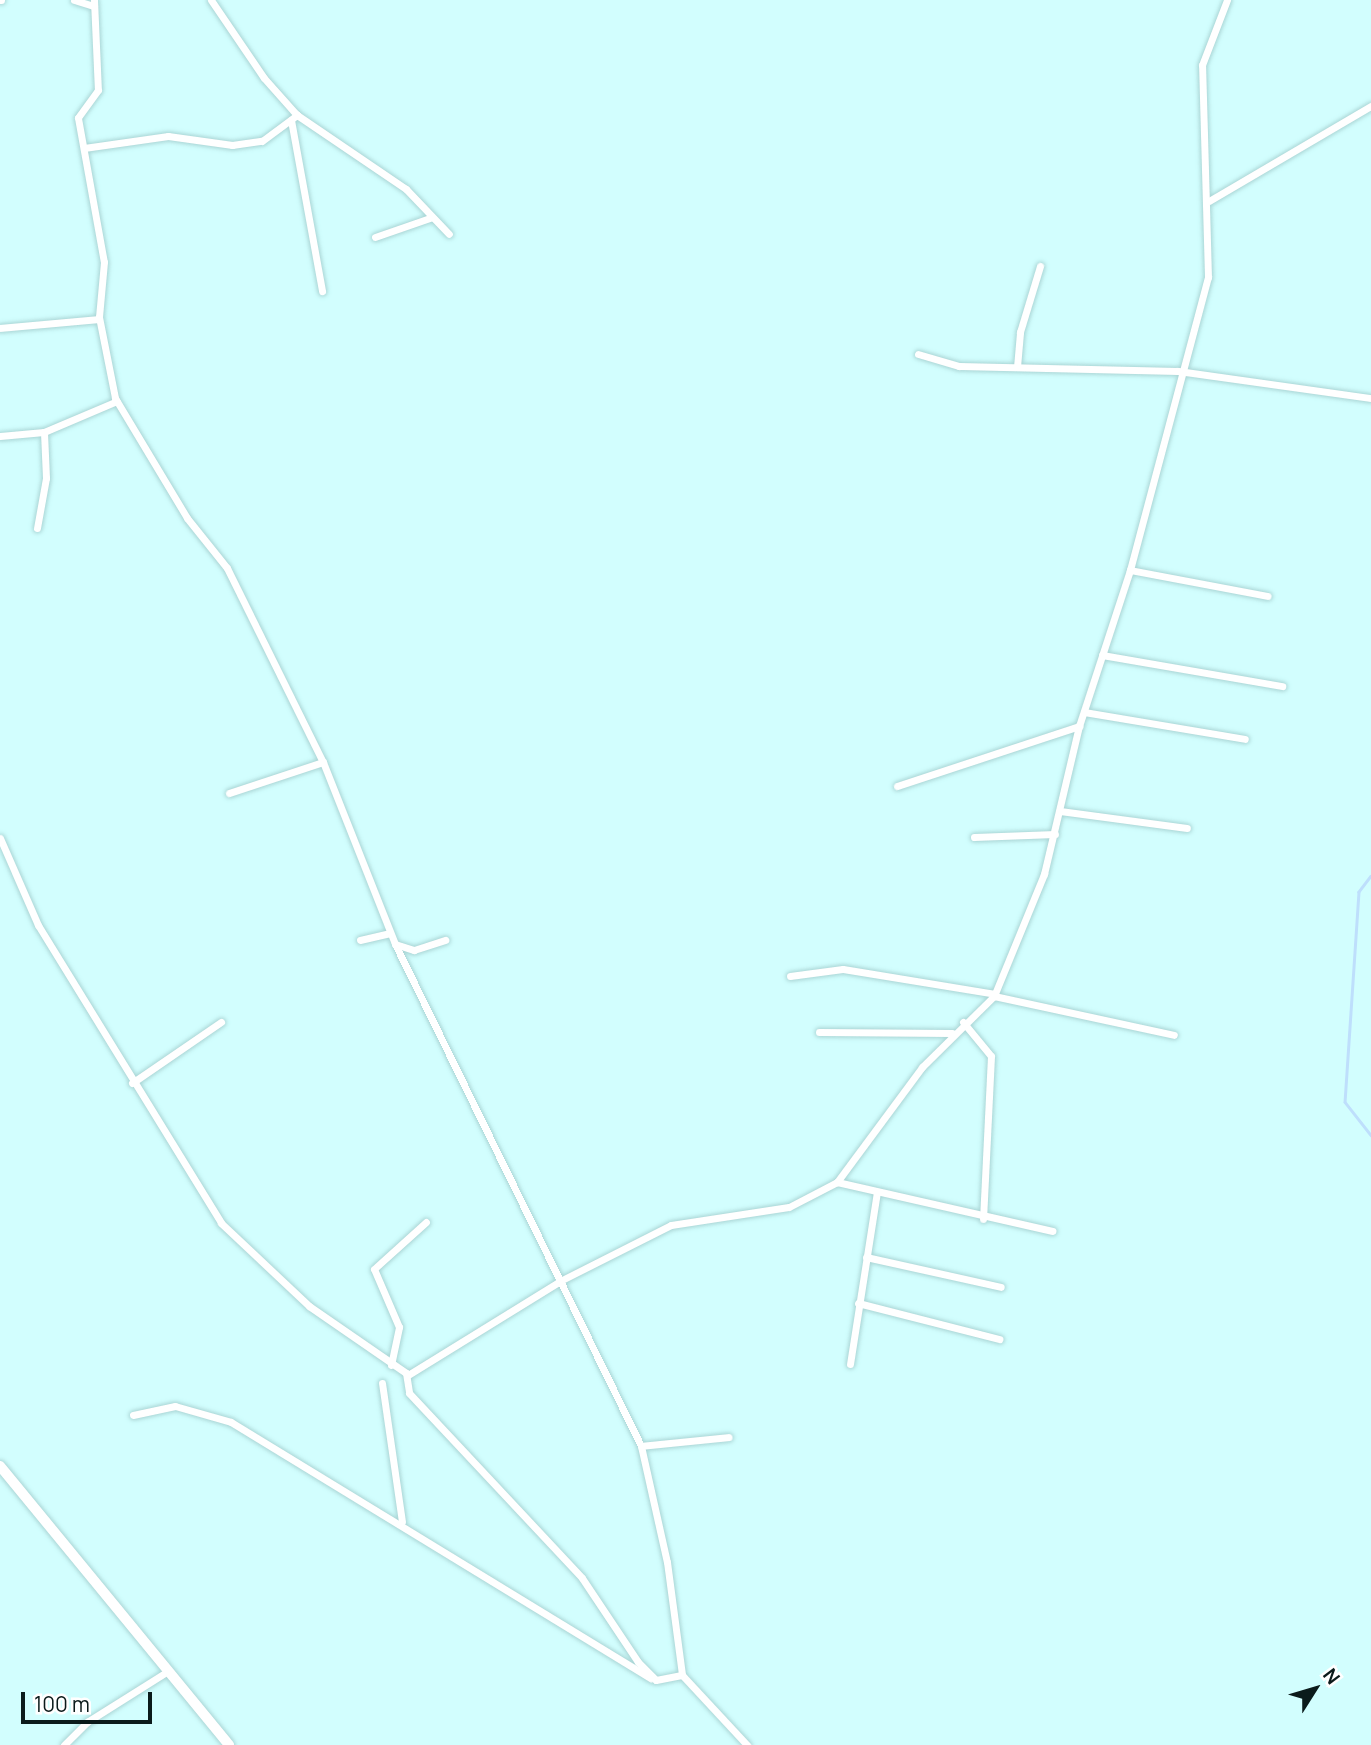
<!DOCTYPE html>
<style>
body{margin:0}
#map{position:relative;width:1371px;height:1745px;overflow:hidden;background:#d2fefe;font-family:Manrope,sans-serif}
div>[style]{position:absolute}
.stream>*{height:2.5px;margin:-1.25px;padding:0 1.25px;transform-origin:1.25px;border-radius:1.25px;background:#bedffc}
.roads{filter:drop-shadow(0 0 2px #aad5d5) drop-shadow(0 0 2px #aad5d5)}
.street>*{height:7px;margin:-3.5px;padding:0 3.5px;transform-origin:3.5px;border-radius:3.5px;background:#fff}
.secondary>*{height:10px;margin:-5px;padding:0 5px;transform-origin:5px;border-radius:5px;background:#fff}
span{translate:-50% -50%;white-space:nowrap;text-align:center;line-height:1.15;-webkit-text-stroke:5px #fff;paint-order:stroke}
.north{position:absolute;left:1280px;top:1654px;width:70px;height:70px;-webkit-text-stroke:5px #fff;paint-order:stroke;rotate:53deg;font-size:19px;font-weight:700;line-height:28px;text-align:center;color:#0b1b1b}
.north::after{content:'';display:block;margin:auto;width:24px;height:32px;background:#0b1b1b;clip-path:polygon(50% 0,100% 100%,50% 72%,0 100%)}
.scale{position:absolute;left:21px;top:1692px;width:131px;height:32px;box-sizing:border-box;border:4px solid #0b1b1b;border-top:0;padding-left:9px;font-size:21px;line-height:24px;white-space:nowrap;color:#0b1b1b;-webkit-text-stroke:5px #fff;paint-order:stroke}
</style>
<div id="map">
<div class="stream">
<div style="left:1371px;top:876px;width:20px;rotate:127deg"></div>
<div style="left:1359px;top:892px;width:210px;rotate:93.8deg"></div>
<div style="left:1345px;top:1102px;width:42px;rotate:51.8deg"></div>
</div>
<div class="roads">
<div class="street">
<div style="left:0;top:0;width:1px"></div>
<div style="left:74px;top:0;width:21px;rotate:17deg"></div>
<div style="left:94px;top:0;width:90px;rotate:87.5deg"></div>
<div style="left:98px;top:90px;width:34px;rotate:126deg"></div>
<div style="left:78px;top:118px;width:146px;rotate:79.8deg"></div>
<div style="left:104px;top:262px;width:55px;rotate:95.2deg"></div>
<div style="left:99px;top:317px;width:83px;rotate:78.8deg"></div>
<div style="left:115px;top:398px;width:140px;rotate:59deg"></div>
<div style="left:187px;top:518px;width:64px;rotate:51.3deg"></div>
<div style="left:227px;top:568px;width:216px;rotate:63.7deg"></div>
<div style="left:323px;top:762px;width:196px;rotate:68.4deg"></div>
<div style="left:395px;top:944px;width:559px;rotate:63.89deg"></div>
<div style="left:641px;top:1446px;width:119px;rotate:77.4deg"></div>
<div style="left:667px;top:1562px;width:114px;rotate:82.4deg"></div>
<div style="left:682px;top:1675px;width:96px;rotate:47.1deg"></div>
<div style="left:211px;top:0;width:94px;rotate:55.8deg"></div>
<div style="left:264px;top:78px;width:50px;rotate:48.3deg"></div>
<div style="left:297px;top:115px;width:132px;rotate:34.2deg"></div>
<div style="left:406px;top:189px;width:62px;rotate:46.3deg"></div>
<div style="left:291px;top:120px;width:174px;rotate:79.7deg"></div>
<div style="left:84px;top:148px;width:85px;rotate:-8.1deg"></div>
<div style="left:168px;top:136px;width:65px;rotate:8deg"></div>
<div style="left:232px;top:145px;width:30px;rotate:-8deg"></div>
<div style="left:262px;top:141px;width:44px;rotate:-36.6deg"></div>
<div style="left:1209px;top:201px;width:188px;rotate:-30.4deg"></div>
<div style="left:375px;top:237px;width:58px;rotate:-19.1deg"></div>
<div style="left:0;top:328px;width:99px;rotate:-5.2deg"></div>
<div style="left:918px;top:354px;width:43px;rotate:16.3deg"></div>
<div style="left:959px;top:366px;width:219px;rotate:1.3deg"></div>
<div style="left:1178px;top:371px;width:195px;rotate:8deg"></div>
<div style="left:1017px;top:367px;width:35px;rotate:-85deg"></div>
<div style="left:1020px;top:332px;width:69px;rotate:-73.1deg"></div>
<div style="left:0;top:436px;width:44px;rotate:-5.2deg"></div>
<div style="left:44px;top:432px;width:79px;rotate:-23deg"></div>
<div style="left:37px;top:528px;width:51px;rotate:-79.8deg"></div>
<div style="left:46px;top:478px;width:46px;rotate:-92.5deg"></div>
<div style="left:1130px;top:570px;width:140px;rotate:10.7deg"></div>
<div style="left:1102px;top:655px;width:183px;rotate:9.8deg"></div>
<div style="left:1084px;top:712px;width:163px;rotate:9.5deg"></div>
<div style="left:897px;top:786px;width:192px;rotate:-18.2deg"></div>
<div style="left:229px;top:793px;width:99px;rotate:-18.3deg"></div>
<div style="left:1060px;top:811px;width:128px;rotate:7.6deg"></div>
<div style="left:974px;top:837px;width:81px;rotate:-2.1deg"></div>
<div style="left:0;top:838px;width:95px;rotate:66.4deg"></div>
<div style="left:38px;top:925px;width:350px;rotate:58.4deg"></div>
<div style="left:221px;top:1223px;width:121px;rotate:43.3deg"></div>
<div style="left:309px;top:1306px;width:118px;rotate:34.6deg"></div>
<div style="left:406px;top:1373px;width:20px;rotate:81deg"></div>
<div style="left:409px;top:1393px;width:253px;rotate:46.9deg"></div>
<div style="left:582px;top:1578px;width:101px;rotate:56.3deg"></div>
<div style="left:638px;top:1662px;width:25px;rotate:45deg"></div>
<div style="left:656px;top:1680px;width:26px;rotate:-11deg"></div>
<div style="left:360px;top:940px;width:31px;rotate:-13deg"></div>
<div style="left:395px;top:944px;width:20px;rotate:18deg"></div>
<div style="left:414px;top:950px;width:33px;rotate:-18deg"></div>
<div style="left:790px;top:976px;width:53px;rotate:-7.5deg"></div>
<div style="left:843px;top:969px;width:154px;rotate:9.3deg"></div>
<div style="left:994px;top:996px;width:184px;rotate:12.2deg"></div>
<div style="left:963px;top:1022px;width:44px;rotate:50.5deg"></div>
<div style="left:991px;top:1056px;width:163px;rotate:92.8deg"></div>
<div style="left:819px;top:1032px;width:133px;rotate:0.4deg"></div>
<div style="left:132px;top:1083px;width:108px;rotate:-34.4deg"></div>
<div style="left:837px;top:1182px;width:221px;rotate:12.8deg"></div>
<div style="left:866px;top:1257px;width:138px;rotate:12.5deg"></div>
<div style="left:858px;top:1303px;width:146px;rotate:14.3deg"></div>
<div style="left:850px;top:1364px;width:174px;rotate:-81.1deg"></div>
<div style="left:391px;top:1365px;width:39px;rotate:-78deg"></div>
<div style="left:399px;top:1327px;width:63px;rotate:-113.3deg"></div>
<div style="left:374px;top:1269px;width:70px;rotate:-42.1deg"></div>
<div style="left:408px;top:1375px;width:179px;rotate:-31.7deg"></div>
<div style="left:560px;top:1281px;width:124px;rotate:-26.8deg"></div>
<div style="left:671px;top:1225px;width:119px;rotate:-8.7deg"></div>
<div style="left:789px;top:1207px;width:54px;rotate:-27.5deg"></div>
<div style="left:837px;top:1182px;width:143px;rotate:-53.5deg"></div>
<div style="left:922px;top:1067px;width:101px;rotate:-44.6deg"></div>
<div style="left:994px;top:996px;width:132px;rotate:-67.7deg"></div>
<div style="left:1044px;top:874px;width:152px;rotate:-76.7deg"></div>
<div style="left:1079px;top:726px;width:164px;rotate:-71.9deg"></div>
<div style="left:1130px;top:570px;width:303px;rotate:-75.1deg"></div>
<div style="left:1208px;top:277px;width:212px;rotate:-91.6deg"></div>
<div style="left:1202px;top:65px;width:70px;rotate:-69deg"></div>
<div style="left:382px;top:1383px;width:140px;rotate:81.8deg"></div>
<div style="left:133px;top:1415px;width:43px;rotate:-12.1deg"></div>
<div style="left:175px;top:1406px;width:58px;rotate:15.9deg"></div>
<div style="left:231px;top:1422px;width:492px;rotate:31.4deg"></div>
<div style="left:641px;top:1446px;width:88px;rotate:-5.8deg"></div>
<div style="left:64px;top:1745px;width:33px;rotate:-45deg"></div>
<div style="left:87px;top:1722px;width:96px;rotate:-32.2deg"></div>
</div>
<div class="secondary">
<div style="left:0;top:1466px;width:361px;rotate:50.6deg"></div>
</div>
</div>
<div class="north">N</div>
<div class="scale">100 m</div>
</div>
